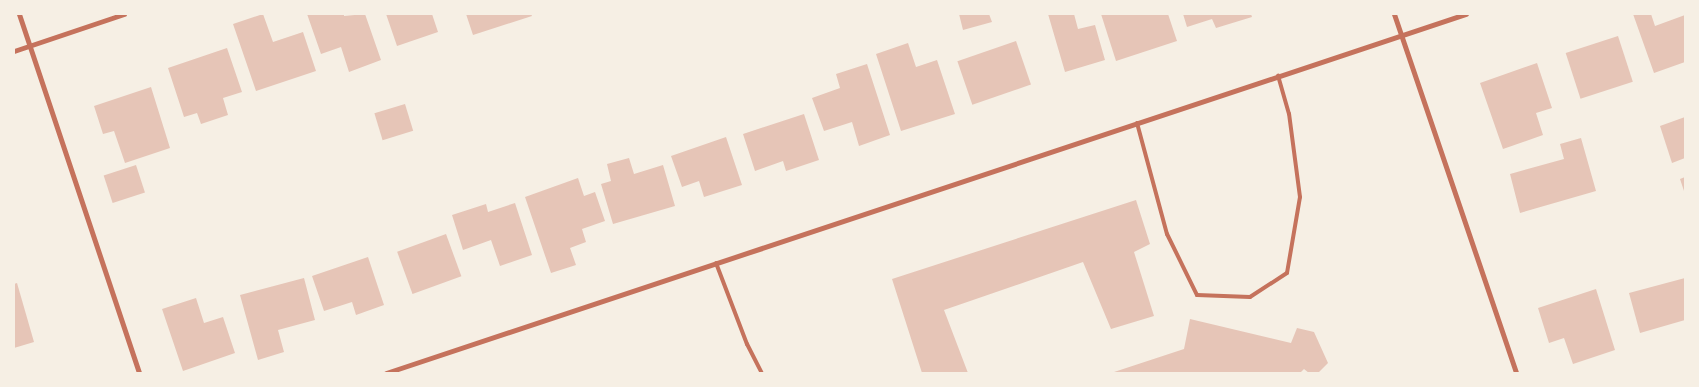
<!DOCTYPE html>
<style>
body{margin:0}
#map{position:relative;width:1699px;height:387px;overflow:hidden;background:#f6efe4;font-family:"Nunito Sans",sans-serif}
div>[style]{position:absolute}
.building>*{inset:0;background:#e6c5b7;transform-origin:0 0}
.service>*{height:4px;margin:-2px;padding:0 2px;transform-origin:2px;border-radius:2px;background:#c5725c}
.minor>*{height:5px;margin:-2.5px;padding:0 2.5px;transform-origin:2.5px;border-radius:2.5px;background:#c5725c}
span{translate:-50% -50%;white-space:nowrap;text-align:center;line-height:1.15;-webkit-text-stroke:5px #f6efe4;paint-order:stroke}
.frame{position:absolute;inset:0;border:15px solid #f6efe4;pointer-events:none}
</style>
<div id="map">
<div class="building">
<div style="clip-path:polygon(263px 14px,273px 42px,303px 32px,316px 71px,256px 91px,233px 24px)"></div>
<div style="clip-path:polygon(307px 14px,344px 14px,344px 16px,365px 14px,381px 60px,349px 72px,341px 47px,321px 54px)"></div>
<div style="clip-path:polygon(386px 14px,432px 14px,438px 32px,397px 46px)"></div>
<div style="clip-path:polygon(466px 14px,531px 14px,532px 16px,473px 35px)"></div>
<div style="clip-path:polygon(959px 14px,989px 14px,992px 22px,963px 30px)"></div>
<div style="clip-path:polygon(1048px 14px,1074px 14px,1078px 29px,1095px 25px,1105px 60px,1065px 72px)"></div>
<div style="clip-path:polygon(1101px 14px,1168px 14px,1177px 41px,1116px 61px)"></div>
<div style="clip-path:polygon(1183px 14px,1251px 14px,1252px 17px,1216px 28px,1212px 19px,1187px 27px)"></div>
<div style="clip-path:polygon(1633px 14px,1651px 14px,1655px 26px,1685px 15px,1685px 62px,1654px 73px)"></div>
<div style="left:1618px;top:36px;width:48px;height:55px;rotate:72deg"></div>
<div style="left:1016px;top:41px;width:46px;height:62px;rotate:71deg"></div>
<div style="clip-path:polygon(908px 43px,916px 67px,937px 60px,955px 114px,901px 131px,876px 54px)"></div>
<div style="clip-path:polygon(227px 48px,242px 92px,223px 98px,228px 115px,201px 124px,197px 113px,184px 117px,168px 68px)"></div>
<div style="clip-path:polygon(1537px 63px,1552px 108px,1536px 113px,1543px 135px,1503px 149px,1480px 83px)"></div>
<div style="clip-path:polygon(867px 64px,890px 135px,859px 146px,852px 122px,824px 131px,812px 98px,840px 88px,836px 74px)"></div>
<div style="clip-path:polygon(151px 87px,170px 148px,125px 163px,114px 131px,103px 134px,94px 106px)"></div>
<div style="left:405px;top:104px;width:28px;height:32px;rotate:73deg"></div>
<div style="clip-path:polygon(804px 114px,819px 160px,786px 171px,783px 161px,755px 171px,743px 134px)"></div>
<div style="clip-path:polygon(1685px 117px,1685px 158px,1672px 163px,1660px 126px)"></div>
<div style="clip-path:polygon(726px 137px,742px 185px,704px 197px,699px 181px,682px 187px,671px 156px)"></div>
<div style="clip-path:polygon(1581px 138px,1596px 191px,1520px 213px,1510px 174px,1564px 159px,1560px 144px)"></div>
<div style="clip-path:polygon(629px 158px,634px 174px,663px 165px,675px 206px,613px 224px,601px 184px,611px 181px,607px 164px)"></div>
<div style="left:136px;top:165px;width:29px;height:34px;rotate:72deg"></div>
<div style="clip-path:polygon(1685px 177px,1685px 194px,1680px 179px)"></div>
<div style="clip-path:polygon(578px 178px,584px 196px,595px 192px,605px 221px,582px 229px,586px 242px,570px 248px,576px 265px,551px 273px,525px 197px)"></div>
<div style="clip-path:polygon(1136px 200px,1150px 244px,1134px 252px,1154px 316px,1111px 329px,1083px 262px,944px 310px,968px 373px,922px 373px,892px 279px)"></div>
<div style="clip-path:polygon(515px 203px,532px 255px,500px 266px,491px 240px,463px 250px,452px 215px,486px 204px,488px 212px)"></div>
<div style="left:446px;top:234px;width:45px;height:52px;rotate:70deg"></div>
<div style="clip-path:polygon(368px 257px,384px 305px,356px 315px,352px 302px,324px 311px,312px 276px)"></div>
<div style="clip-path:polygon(304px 278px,315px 320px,278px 330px,284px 352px,258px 360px,240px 295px)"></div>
<div style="clip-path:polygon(1685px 278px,1685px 320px,1640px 333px,1629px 293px)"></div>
<div style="clip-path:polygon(17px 283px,34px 342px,14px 348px,14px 284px)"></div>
<div style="clip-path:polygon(1596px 289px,1615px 350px,1573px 364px,1564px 338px,1549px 343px,1538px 308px)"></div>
<div style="clip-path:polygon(196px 298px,204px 323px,223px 317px,235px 353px,183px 371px,162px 309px)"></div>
<div style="clip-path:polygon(1190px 319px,1291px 343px,1297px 328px,1314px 332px,1328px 363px,1318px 373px,1309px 373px,1304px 369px,1300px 373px,1111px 373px,1184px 349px)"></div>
</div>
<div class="service">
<div style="left:1137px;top:123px;width:115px;rotate:74.9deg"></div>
<div style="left:1167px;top:234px;width:68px;rotate:63.8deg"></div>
<div style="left:1197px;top:295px;width:53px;rotate:2.2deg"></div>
<div style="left:1250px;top:297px;width:44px;rotate:-33deg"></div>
<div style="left:1287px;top:273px;width:77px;rotate:-80.3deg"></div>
<div style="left:1300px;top:197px;width:84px;rotate:-97.5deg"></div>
<div style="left:1289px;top:114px;width:40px;rotate:-106deg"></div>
<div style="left:716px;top:263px;width:87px;rotate:69.1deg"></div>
<div style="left:747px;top:344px;width:33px;rotate:63deg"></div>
</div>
<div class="minor">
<div style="left:19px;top:14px;width:379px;rotate:71.5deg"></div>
<div style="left:1394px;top:14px;width:379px;rotate:71.2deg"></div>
<div style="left:14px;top:51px;width:116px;rotate:-18.6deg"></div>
<div style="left:386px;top:373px;width:1138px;rotate:-18.39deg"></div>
</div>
<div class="frame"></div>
</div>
